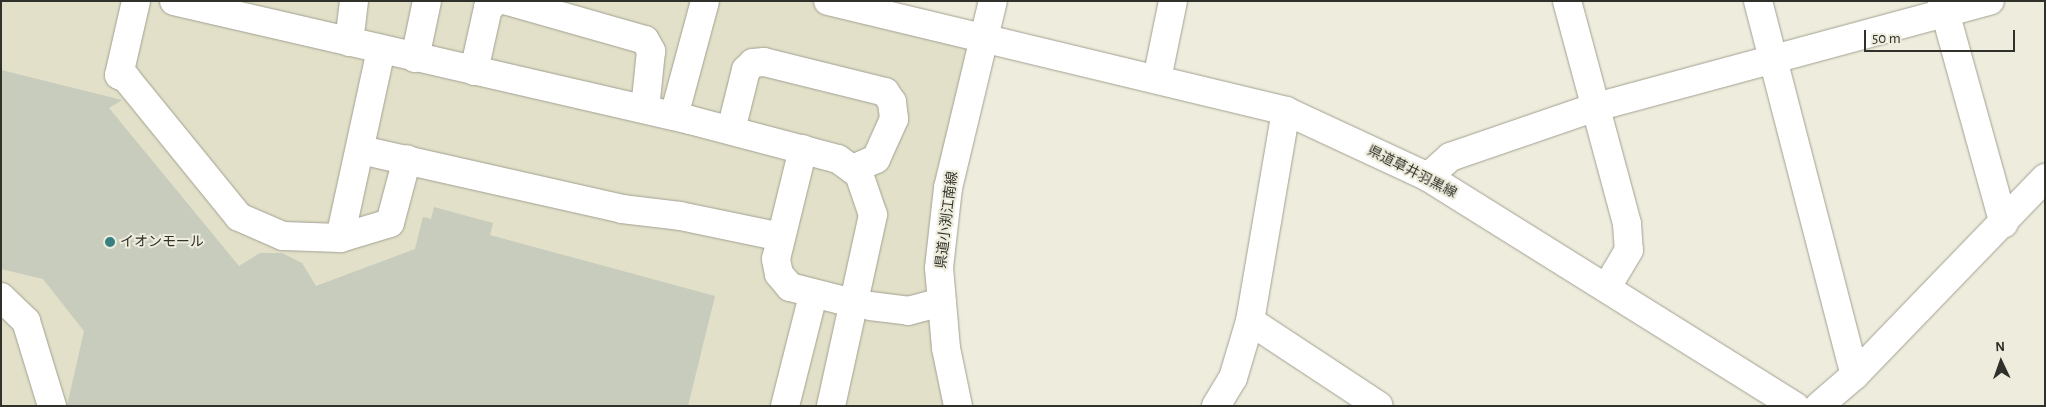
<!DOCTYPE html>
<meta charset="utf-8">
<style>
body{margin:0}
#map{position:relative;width:2046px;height:407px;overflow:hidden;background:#eeecdc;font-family:"Alegreya Sans","Noto Sans JP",sans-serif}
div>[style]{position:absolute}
.built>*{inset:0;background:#e2e0c8}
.building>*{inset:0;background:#c7ccbd}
.roads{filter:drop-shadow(0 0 1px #a2a092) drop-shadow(0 0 1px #a2a092)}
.minor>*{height:28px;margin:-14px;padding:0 14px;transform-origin:14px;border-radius:14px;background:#fff}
.major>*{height:28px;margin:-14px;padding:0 14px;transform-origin:14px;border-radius:14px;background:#fff}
.dots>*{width:14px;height:14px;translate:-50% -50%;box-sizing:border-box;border:2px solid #eeecdc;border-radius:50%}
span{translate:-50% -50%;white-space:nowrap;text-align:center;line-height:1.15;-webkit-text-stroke:4px #eeecdc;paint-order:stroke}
.street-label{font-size:14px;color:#31312b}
.poi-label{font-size:14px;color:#31312b}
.left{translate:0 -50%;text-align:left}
.frame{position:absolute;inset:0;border:2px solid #31312b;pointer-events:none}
.north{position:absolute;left:1976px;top:337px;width:50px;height:50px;-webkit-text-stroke:4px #eeecdc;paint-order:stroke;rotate:357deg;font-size:14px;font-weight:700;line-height:20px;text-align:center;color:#31312b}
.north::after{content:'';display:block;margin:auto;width:18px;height:22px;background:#31312b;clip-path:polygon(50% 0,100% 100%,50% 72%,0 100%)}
.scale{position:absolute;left:1864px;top:30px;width:151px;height:22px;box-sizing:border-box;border:2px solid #31312b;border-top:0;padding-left:6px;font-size:15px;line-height:18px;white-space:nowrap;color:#31312b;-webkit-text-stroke:4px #eeecdc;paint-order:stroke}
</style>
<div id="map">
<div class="built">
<div style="clip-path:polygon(1px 1px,837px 1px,986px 37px,948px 188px,958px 406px,1px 406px)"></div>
</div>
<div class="building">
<div style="clip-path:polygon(1px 70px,122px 100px,109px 108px,239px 266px,260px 253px,282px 253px,302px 263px,316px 286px,415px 249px,423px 217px,431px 219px,434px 207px,493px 223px,490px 235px,715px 296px,688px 406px,67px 406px,84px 331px,43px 279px,1px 269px)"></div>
</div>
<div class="roads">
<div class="minor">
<div style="left:136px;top:1px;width:76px;rotate:102.9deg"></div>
<div style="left:119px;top:75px;width:8px;rotate:23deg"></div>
<div style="left:126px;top:78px;width:179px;rotate:50.9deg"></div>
<div style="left:239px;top:217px;width:48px;rotate:23.4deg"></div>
<div style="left:283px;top:236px;width:57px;rotate:2deg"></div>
<div style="left:340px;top:238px;width:52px;rotate:-16.7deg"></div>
<div style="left:390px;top:223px;width:66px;rotate:-75.1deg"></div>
<div style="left:174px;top:1px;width:530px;rotate:12.99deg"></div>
<div style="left:690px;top:120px;width:153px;rotate:14.8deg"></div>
<div style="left:838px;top:159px;width:26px;rotate:36deg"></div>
<div style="left:859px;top:174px;width:43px;rotate:71.1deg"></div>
<div style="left:873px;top:215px;width:196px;rotate:102.4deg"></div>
<div style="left:508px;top:1px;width:142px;rotate:15.9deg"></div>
<div style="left:645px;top:40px;width:13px;rotate:61deg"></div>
<div style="left:651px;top:51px;width:58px;rotate:95.9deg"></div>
<div style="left:1567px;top:1px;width:231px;rotate:74.9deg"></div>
<div style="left:1627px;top:224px;width:26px;rotate:86deg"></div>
<div style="left:1629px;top:250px;width:43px;rotate:120.7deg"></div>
<div style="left:1758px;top:1px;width:386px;rotate:75.5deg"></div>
<div style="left:1942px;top:1px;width:231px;rotate:74.5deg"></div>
<div style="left:349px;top:42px;width:41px;rotate:-83deg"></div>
<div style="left:415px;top:58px;width:58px;rotate:-78.1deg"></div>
<div style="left:474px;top:71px;width:65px;rotate:-77.5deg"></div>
<div style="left:488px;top:8px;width:11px;rotate:-38deg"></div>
<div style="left:1157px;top:79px;width:80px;rotate:-78.4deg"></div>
<div style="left:674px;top:116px;width:119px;rotate:-74.9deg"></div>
<div style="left:731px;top:130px;width:62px;rotate:-76deg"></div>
<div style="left:746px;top:70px;width:10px;rotate:-45deg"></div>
<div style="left:753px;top:63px;width:11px;rotate:-5deg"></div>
<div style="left:764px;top:62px;width:125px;rotate:13.9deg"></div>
<div style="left:885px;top:92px;width:12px;rotate:55deg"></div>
<div style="left:892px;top:102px;width:17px;rotate:83deg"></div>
<div style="left:894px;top:119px;width:44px;rotate:114.2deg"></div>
<div style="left:876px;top:159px;width:25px;rotate:157deg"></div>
<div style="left:803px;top:149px;width:113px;rotate:103.8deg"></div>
<div style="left:776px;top:259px;width:15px;rotate:79deg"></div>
<div style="left:779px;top:274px;width:17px;rotate:50deg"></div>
<div style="left:790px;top:287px;width:53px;rotate:14.3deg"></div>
<div style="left:361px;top:150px;width:268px;rotate:12.7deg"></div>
<div style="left:622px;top:209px;width:58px;rotate:6.9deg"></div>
<div style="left:680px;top:216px;width:103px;rotate:11.7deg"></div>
<div style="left:1428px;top:177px;width:30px;rotate:-42deg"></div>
<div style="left:1450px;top:157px;width:154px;rotate:-18.9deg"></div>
<div style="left:1596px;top:107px;width:408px;rotate:-15.1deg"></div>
<div style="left:340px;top:238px;width:192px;rotate:-77.7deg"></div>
<div style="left:1px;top:297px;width:35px;rotate:44deg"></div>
<div style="left:26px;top:321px;width:89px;rotate:73deg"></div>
<div style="left:870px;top:306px;width:38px;rotate:7deg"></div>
<div style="left:908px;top:311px;width:35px;rotate:-15deg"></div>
<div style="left:1250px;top:321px;width:154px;rotate:33.4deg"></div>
<div style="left:785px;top:406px;width:114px;rotate:-75.8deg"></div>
<div style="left:1216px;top:406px;width:33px;rotate:-59deg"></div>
<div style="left:1233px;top:378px;width:59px;rotate:-73.4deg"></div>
<div style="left:1250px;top:321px;width:213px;rotate:-80.3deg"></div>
<div style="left:1819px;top:406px;width:48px;rotate:-40.7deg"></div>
<div style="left:1855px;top:375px;width:274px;rotate:-46deg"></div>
</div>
<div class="major">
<div style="left:828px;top:1px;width:471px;rotate:13.5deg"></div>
<div style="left:1286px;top:111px;width:157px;rotate:24.9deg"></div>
<div style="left:1428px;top:177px;width:433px;rotate:32deg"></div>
<div style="left:958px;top:406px;width:59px;rotate:-101.7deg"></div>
<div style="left:946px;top:348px;width:80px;rotate:-95deg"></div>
<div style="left:939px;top:268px;width:81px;rotate:-83.6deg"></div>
<div style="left:948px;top:188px;width:192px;rotate:-76.5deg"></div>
</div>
</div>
<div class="dots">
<div style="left:110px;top:242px;background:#378082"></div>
</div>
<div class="street-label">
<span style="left:1412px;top:172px;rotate:27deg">県道草井羽黒線</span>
<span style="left:947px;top:220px;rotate:-83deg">県道小渕江南線</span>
</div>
<div class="poi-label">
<span class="left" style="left:120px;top:242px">イオンモール</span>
</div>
<div class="frame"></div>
<div class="north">N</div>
<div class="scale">50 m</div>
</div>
